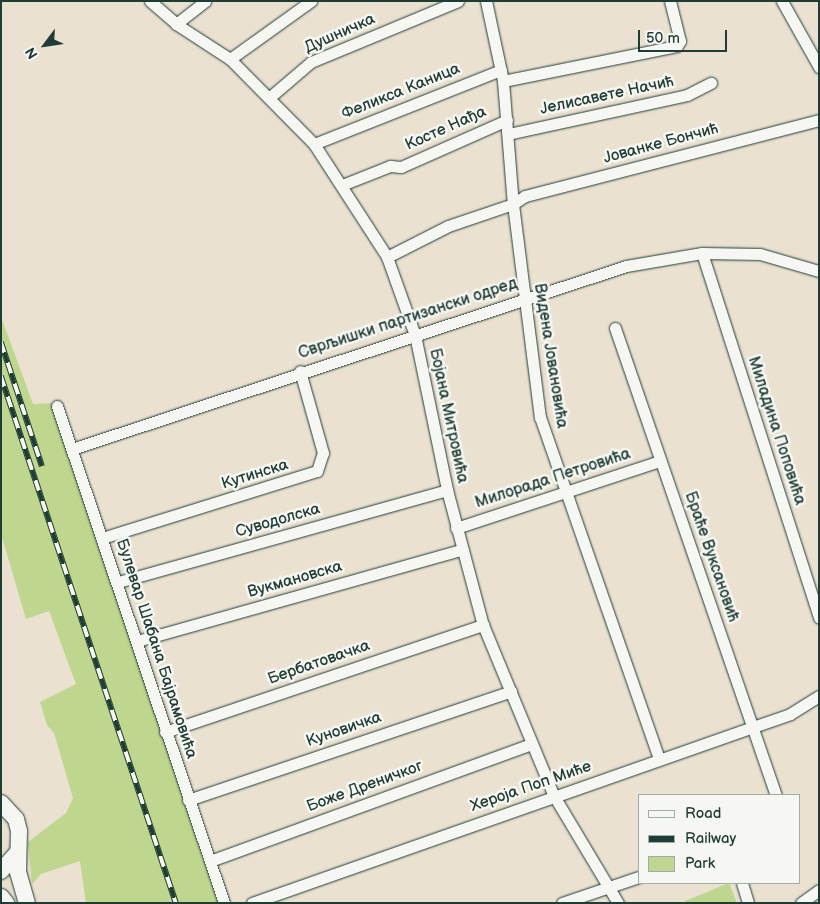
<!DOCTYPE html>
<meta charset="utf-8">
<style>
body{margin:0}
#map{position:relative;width:820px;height:904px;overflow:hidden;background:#eae1d1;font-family:"Balsamiq Sans",sans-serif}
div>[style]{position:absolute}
.green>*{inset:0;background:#bed68d}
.roads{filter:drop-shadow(0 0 1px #1f3d34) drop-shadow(0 0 1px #1f3d34)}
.street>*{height:11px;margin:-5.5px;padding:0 5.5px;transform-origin:5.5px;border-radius:5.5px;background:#f6f6f2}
.secondary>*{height:16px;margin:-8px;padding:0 8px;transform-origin:8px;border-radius:8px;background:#f6f6f2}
.rail>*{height:5.5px;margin-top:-2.75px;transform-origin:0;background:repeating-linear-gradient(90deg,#f6f6f2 0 11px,#1f3d34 0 22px);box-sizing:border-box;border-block:1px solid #1f3d34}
span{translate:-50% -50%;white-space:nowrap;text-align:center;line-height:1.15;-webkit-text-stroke:5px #f6f6f2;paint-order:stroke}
.street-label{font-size:16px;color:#1f3d34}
.frame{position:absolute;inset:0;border:2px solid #1f3d34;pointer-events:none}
.legend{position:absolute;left:638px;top:794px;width:162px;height:90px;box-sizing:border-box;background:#f6f6f2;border:1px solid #a0aca6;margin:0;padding:6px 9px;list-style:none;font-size:15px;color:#1f3d34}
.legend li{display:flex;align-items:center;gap:10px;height:25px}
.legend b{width:25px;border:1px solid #a0aca6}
.north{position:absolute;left:20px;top:20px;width:50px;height:50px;-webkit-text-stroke:4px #f6f6f2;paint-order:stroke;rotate:239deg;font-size:14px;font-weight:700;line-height:20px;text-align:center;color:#1f3d34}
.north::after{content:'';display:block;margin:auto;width:18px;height:22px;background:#1f3d34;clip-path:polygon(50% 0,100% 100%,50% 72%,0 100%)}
.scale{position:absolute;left:638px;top:30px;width:89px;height:22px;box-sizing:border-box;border:2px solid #1f3d34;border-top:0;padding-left:6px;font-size:15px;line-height:18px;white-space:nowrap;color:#1f3d34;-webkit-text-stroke:4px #f6f6f2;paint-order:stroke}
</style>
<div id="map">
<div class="green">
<div style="clip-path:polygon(1px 317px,33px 404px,55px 403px,223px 903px,86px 903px,80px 861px,41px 874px,32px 884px,28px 842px,66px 813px,73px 798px,54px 733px,47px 725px,40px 702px,76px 684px,49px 611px,26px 619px,1px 534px)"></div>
<div style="clip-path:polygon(729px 883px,737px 903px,686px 903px,685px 901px)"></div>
</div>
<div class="roads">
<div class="street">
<div style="left:150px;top:1px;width:35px;rotate:41deg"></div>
<div style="left:176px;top:24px;width:64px;rotate:32.9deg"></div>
<div style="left:230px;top:59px;width:120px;rotate:45.3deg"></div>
<div style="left:314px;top:144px;width:135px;rotate:57.1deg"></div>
<div style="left:387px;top:257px;width:83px;rotate:70.3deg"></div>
<div style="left:415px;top:335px;width:158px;rotate:78.3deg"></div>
<div style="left:447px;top:490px;width:140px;rotate:75.1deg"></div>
<div style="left:483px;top:625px;width:185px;rotate:67.5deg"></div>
<div style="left:554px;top:796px;width:125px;rotate:59.1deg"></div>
<div style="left:486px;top:1px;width:82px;rotate:78deg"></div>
<div style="left:503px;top:81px;width:123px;rotate:85.4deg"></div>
<div style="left:513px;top:204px;width:215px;rotate:82.8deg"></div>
<div style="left:540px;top:417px;width:362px;rotate:70.8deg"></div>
<div style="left:782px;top:1px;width:76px;rotate:60.7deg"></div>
<div style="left:176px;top:24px;width:37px;rotate:-38deg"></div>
<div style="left:230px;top:59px;width:100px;rotate:-35.6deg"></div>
<div style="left:503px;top:81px;width:177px;rotate:-11.4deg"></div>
<div style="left:677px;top:46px;width:6px;rotate:-59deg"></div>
<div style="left:680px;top:41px;width:41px;rotate:-104deg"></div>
<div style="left:270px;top:97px;width:54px;rotate:-40.5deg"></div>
<div style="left:311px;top:62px;width:159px;rotate:-22.5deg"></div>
<div style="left:508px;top:134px;width:183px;rotate:-12.3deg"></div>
<div style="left:687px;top:95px;width:27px;rotate:-27deg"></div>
<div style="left:314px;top:144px;width:201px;rotate:-21.6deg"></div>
<div style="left:342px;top:185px;width:52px;rotate:-21.6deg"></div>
<div style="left:390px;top:166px;width:11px;rotate:5deg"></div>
<div style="left:401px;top:167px;width:116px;rotate:-23.9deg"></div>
<div style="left:702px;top:253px;width:383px;rotate:72.2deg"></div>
<div style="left:387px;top:257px;width:68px;rotate:-26.9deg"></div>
<div style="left:448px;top:226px;width:69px;rotate:-18.7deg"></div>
<div style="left:513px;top:204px;width:14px;rotate:-34deg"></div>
<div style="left:525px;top:196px;width:304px;rotate:-14.5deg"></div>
<div style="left:615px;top:328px;width:494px;rotate:71deg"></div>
<div style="left:57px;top:406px;width:524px;rotate:71.43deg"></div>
<div style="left:72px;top:449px;width:583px;rotate:-18.28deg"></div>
<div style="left:626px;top:266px;width:77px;rotate:-9.7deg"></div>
<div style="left:702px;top:253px;width:58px;rotate:1deg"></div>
<div style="left:760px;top:254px;width:61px;rotate:16.1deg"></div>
<div style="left:456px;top:528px;width:215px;rotate:-18.2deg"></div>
<div style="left:102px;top:538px;width:225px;rotate:-17.3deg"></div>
<div style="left:317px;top:471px;width:19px;rotate:-72deg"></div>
<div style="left:323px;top:453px;width:85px;rotate:-105.7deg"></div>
<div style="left:118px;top:582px;width:342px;rotate:-15.6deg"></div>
<div style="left:137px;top:641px;width:337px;rotate:-15.7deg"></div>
<div style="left:165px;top:732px;width:336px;rotate:-18.6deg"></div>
<div style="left:188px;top:800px;width:341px;rotate:-18.6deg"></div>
<div style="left:210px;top:861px;width:342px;rotate:-20deg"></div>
<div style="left:742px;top:883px;width:21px;rotate:73deg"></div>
<div style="left:252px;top:903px;width:531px;rotate:-19.36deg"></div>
<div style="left:753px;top:727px;width:39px;rotate:-19deg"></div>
<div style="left:790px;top:714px;width:34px;rotate:-32deg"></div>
<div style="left:562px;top:903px;width:81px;rotate:-18.7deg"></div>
<div style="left:801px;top:903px;width:22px;rotate:-36deg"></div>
</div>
<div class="secondary">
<div style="left:1px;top:803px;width:22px;rotate:47deg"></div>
<div style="left:16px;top:819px;width:12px;rotate:76deg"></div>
<div style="left:19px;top:831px;width:41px;rotate:91.4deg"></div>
<div style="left:18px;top:872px;width:32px;rotate:74deg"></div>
<div style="left:1px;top:871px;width:24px;rotate:-48deg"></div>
<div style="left:1px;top:897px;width:8px;rotate:50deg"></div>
</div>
</div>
<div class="rail">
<div style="left:1px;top:342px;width:131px;rotate:71.7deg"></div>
<div style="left:1px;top:376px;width:555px;rotate:71.63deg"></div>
</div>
<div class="street-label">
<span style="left:340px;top:34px;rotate:-24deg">Душничка</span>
<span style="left:401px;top:92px;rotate:-22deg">Феликса Каница</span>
<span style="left:607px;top:96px;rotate:-12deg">Јелисавете Начић</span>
<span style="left:446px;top:129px;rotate:-24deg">Косте Нађа</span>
<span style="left:661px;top:144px;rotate:-15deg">Јованке Бончић</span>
<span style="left:408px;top:319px;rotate:-18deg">Сврљишки партизански одред</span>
<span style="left:550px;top:356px;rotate:81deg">Видена Јовановића</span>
<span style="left:448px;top:416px;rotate:78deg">Бојана Митровића</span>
<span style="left:776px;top:431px;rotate:72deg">Миладина Поповића</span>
<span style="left:255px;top:475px;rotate:-17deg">Кутинска</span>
<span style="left:553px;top:479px;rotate:-18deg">Милорада Петровића</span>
<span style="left:278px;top:521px;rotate:-16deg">Суводолска</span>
<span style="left:711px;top:557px;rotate:71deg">Браће Вуксановић</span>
<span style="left:295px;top:580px;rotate:-16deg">Вукмановска</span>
<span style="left:156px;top:649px;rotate:72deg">Булевар Шабана Бајрамовића</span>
<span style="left:319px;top:663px;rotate:-19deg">Бербатовачка</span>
<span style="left:344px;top:730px;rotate:-19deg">Куновичка</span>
<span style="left:365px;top:787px;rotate:-20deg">Боже Дреничког</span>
<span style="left:531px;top:787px;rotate:-19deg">Хероја Поп Миће</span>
</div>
<div class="frame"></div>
<ul class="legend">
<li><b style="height:6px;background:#f6f6f2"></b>Road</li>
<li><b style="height:6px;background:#1f3d34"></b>Railway</li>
<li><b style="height:14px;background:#bed68d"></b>Park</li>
</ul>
<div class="north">N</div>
<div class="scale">50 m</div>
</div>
